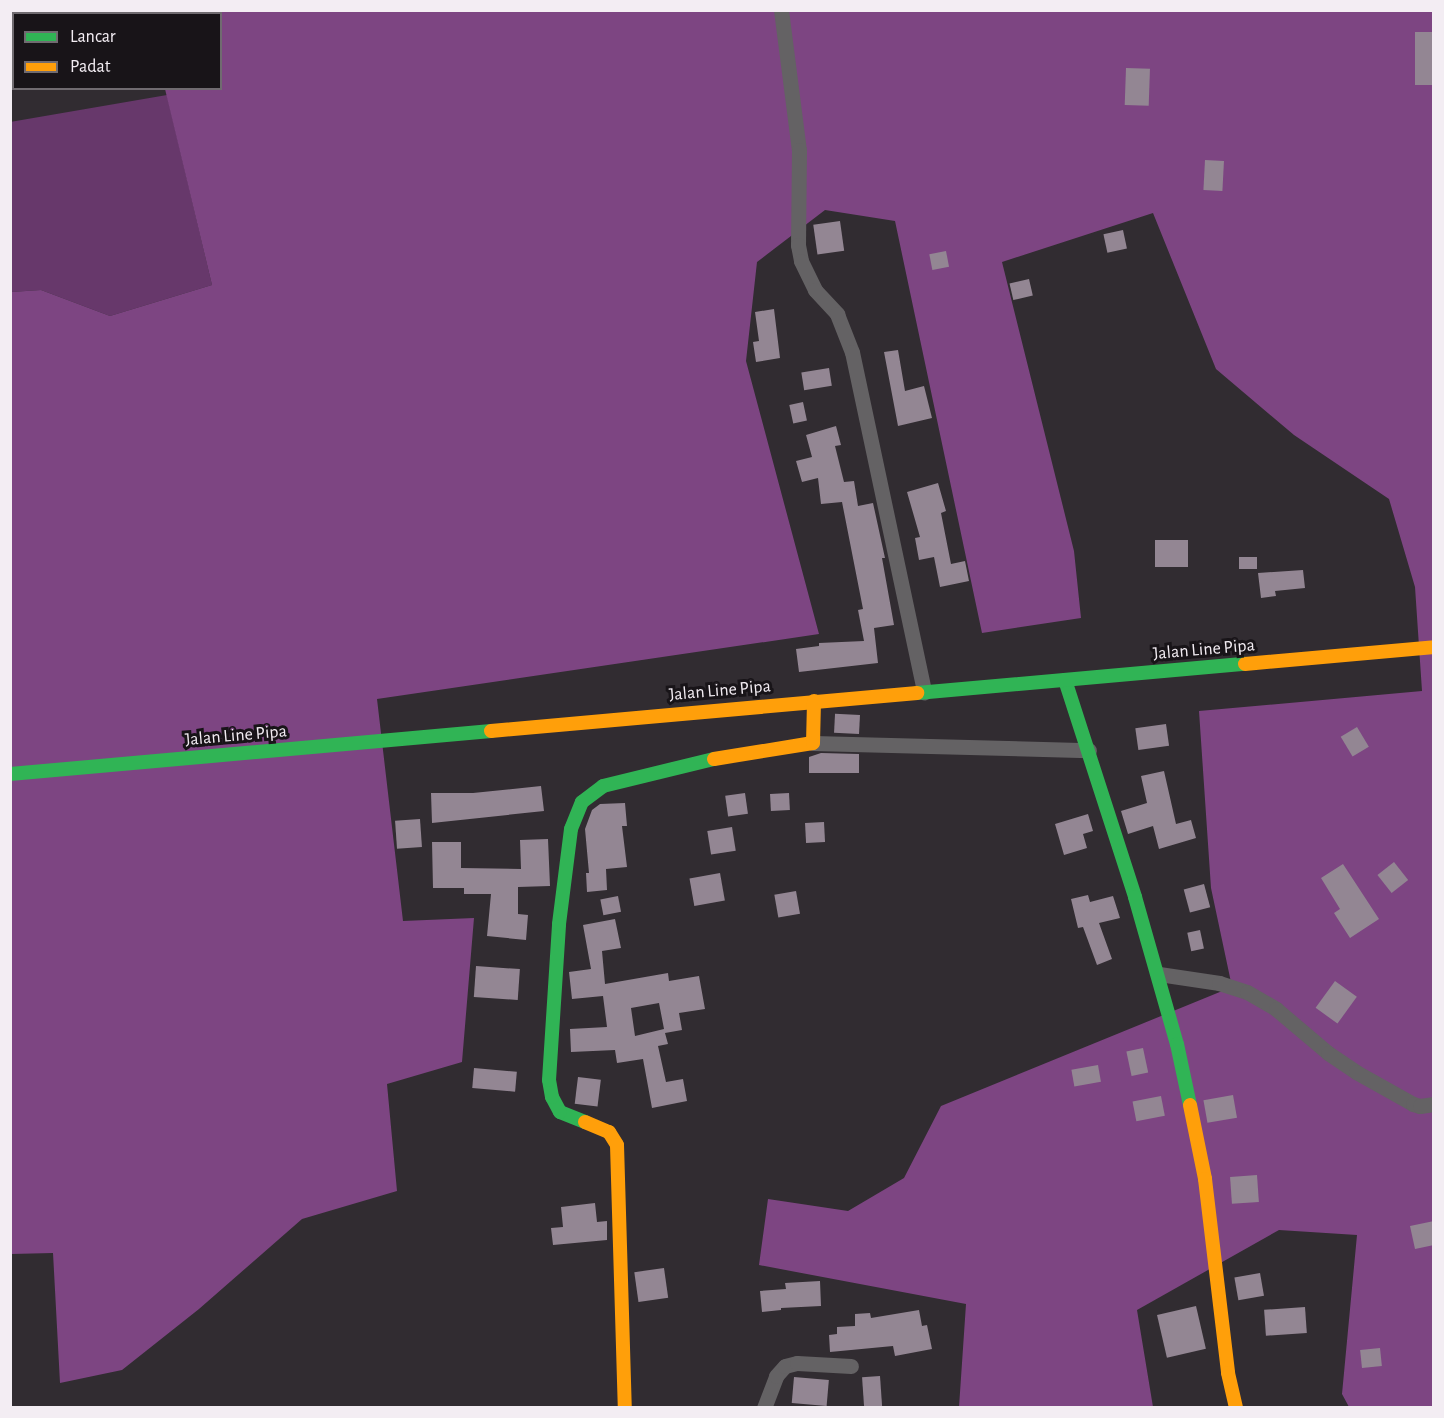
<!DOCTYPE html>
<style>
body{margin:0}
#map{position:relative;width:1444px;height:1418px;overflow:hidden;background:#312c31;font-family:"Alegreya Sans",sans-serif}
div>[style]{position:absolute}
.green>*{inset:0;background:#67386b}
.forest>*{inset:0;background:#7d4582}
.building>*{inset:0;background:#938693;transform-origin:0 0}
.street>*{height:15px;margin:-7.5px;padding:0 7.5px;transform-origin:7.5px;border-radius:7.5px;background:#646264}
.fast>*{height:14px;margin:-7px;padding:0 7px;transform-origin:7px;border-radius:7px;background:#30b455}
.slow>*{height:14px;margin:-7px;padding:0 7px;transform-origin:7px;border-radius:7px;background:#ff9f0a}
span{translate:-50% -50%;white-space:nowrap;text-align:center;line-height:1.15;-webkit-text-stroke:6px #181418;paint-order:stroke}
.street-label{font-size:18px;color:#f3edf3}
.frame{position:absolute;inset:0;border:12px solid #f3edf3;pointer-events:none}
.legend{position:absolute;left:12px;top:12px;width:210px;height:78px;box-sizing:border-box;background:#181418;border:2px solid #706b70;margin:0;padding:8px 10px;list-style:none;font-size:18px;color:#f3edf3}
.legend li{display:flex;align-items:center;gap:12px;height:30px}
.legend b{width:30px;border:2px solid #706b70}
</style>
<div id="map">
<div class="green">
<div style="clip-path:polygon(167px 95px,212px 285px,110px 316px,41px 290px,11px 292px,10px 122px)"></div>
</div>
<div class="forest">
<div style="clip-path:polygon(141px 11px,1433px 11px,1433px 1407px,1349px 1407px,1342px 1394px,1357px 1235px,1279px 1230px,1137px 1310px,1153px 1407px,959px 1407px,966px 1304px,759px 1265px,768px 1199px,848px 1211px,904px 1178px,941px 1106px,1232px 987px,1211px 888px,1199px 711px,1422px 691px,1415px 587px,1389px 499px,1294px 435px,1216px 369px,1153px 213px,1002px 262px,1074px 551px,1081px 618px,982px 633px,895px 221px,825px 210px,757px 262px,746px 361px,819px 634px,377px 699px,403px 921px,474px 918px,462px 1062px,387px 1084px,397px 1191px,302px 1219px,199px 1309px,122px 1370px,60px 1383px,53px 1253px,11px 1254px,11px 292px,41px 290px,110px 316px,212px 285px,165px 89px,220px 88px,220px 14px,142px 14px)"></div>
</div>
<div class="building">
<div style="left:1415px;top:32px;width:19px;height:53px"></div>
<div style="left:1126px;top:68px;width:24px;height:37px;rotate:2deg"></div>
<div style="left:1205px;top:160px;width:19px;height:30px;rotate:3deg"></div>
<div style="left:840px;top:221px;width:30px;height:27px;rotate:82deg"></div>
<div style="left:1123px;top:230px;width:19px;height:20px;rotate:78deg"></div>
<div style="left:946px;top:251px;width:16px;height:17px;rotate:79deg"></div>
<div style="left:1029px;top:279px;width:17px;height:20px;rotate:77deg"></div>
<div style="clip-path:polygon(774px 309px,780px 358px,756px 362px,753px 342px,759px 341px,755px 312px)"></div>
<div style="clip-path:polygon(898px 350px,905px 391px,924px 386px,932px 418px,898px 426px,884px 352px)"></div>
<div style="left:829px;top:368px;width:18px;height:28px;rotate:81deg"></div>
<div style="left:803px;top:402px;width:19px;height:14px;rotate:78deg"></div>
<div style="clip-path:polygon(836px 426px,841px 445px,835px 446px,844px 482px,854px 481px,858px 506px,873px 503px,885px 558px,882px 558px,894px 625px,874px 628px,878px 663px,799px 672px,796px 649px,819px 646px,819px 643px,864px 641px,858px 610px,863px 609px,842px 502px,821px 504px,818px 478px,802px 482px,796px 461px,812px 457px,806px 435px)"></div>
<div style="clip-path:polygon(938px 483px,946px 511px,941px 513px,951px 564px,965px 561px,969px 581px,940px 587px,934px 557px,919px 560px,915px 538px,920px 537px,907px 492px)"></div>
<div style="left:1155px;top:540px;width:33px;height:27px"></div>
<div style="left:1257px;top:557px;width:12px;height:18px;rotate:90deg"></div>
<div style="clip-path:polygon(1303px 570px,1305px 588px,1275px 591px,1276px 596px,1261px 598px,1258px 573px)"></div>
<div style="left:860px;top:715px;width:19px;height:25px;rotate:93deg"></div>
<div style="left:1166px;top:724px;width:22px;height:31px;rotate:82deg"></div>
<div style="left:1357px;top:727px;width:23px;height:19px;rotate:59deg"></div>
<div style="clip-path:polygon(821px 753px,859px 754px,859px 773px,809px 773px,809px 757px)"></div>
<div style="clip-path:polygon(1164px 771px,1176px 824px,1191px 820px,1196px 838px,1159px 849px,1153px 826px,1128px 834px,1121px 811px,1147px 803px,1141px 776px)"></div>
<div style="clip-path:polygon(541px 786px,544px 811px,432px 823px,431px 793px,473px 793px)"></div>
<div style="left:745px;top:793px;width:21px;height:20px;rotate:82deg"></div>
<div style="left:789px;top:793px;width:17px;height:19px;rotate:87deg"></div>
<div style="clip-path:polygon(625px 803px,627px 826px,622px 826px,627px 867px,606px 869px,607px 890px,587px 892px,586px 873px,589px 873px,585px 829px,592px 810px,600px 804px)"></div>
<div style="clip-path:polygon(1088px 814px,1093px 831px,1083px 834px,1087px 848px,1064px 855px,1055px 824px)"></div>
<div style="left:420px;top:819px;width:28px;height:25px;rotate:86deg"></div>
<div style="left:824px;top:822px;width:20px;height:19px;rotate:87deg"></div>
<div style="left:732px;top:827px;width:24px;height:25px;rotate:81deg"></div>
<div style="clip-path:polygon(548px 839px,550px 886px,518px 887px,518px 914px,528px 915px,526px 940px,487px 936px,491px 894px,464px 894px,464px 888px,433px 888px,432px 842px,461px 842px,461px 868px,521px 869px,520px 840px)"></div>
<div style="left:1394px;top:862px;width:23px;height:21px;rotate:52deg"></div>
<div style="clip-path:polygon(1343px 864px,1379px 919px,1350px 938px,1334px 913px,1340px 909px,1321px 878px)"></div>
<div style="left:720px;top:873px;width:28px;height:31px;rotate:80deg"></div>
<div style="left:1204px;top:884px;width:24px;height:21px;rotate:75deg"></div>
<div style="left:796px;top:891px;width:23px;height:22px;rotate:80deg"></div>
<div style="clip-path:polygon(1088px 895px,1090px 902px,1113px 896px,1120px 918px,1099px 923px,1112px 959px,1097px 965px,1083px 927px,1078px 928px,1071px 899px)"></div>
<div style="left:618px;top:896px;width:16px;height:18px;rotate:79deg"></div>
<div style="clip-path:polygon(evenodd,615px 919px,621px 948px,602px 951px,605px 984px,668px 973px,669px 981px,699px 976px,705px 1009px,679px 1013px,682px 1030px,665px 1033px,668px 1044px,658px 1046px,666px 1082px,683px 1079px,687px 1101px,652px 1108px,643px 1059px,617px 1063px,615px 1050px,571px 1052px,570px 1029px,607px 1027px,603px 996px,572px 999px,569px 972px,591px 969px,583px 925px,615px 919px,659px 1003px,664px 1029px,635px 1036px,631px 1008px,659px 1003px)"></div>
<div style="left:1200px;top:930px;width:19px;height:13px;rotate:78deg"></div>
<div style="left:476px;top:966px;width:44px;height:31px;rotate:4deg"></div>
<div style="left:1335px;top:981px;width:27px;height:33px;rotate:36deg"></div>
<div style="left:1143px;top:1048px;width:25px;height:17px;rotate:78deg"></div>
<div style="left:1098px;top:1065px;width:17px;height:27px;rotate:80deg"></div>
<div style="left:474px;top:1068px;width:43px;height:20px;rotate:5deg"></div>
<div style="left:578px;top:1077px;width:23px;height:27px;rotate:7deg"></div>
<div style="left:1233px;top:1095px;width:23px;height:30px;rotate:80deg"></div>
<div style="left:1161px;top:1096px;width:20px;height:29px;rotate:79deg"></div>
<div style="left:1257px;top:1175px;width:27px;height:27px;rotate:86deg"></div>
<div style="clip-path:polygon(595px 1203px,597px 1222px,607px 1221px,607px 1240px,553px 1245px,551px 1228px,563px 1227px,561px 1207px)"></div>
<div style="clip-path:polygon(1434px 1221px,1434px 1245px,1415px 1249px,1410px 1226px)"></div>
<div style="left:664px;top:1268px;width:30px;height:30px;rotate:82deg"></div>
<div style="left:1260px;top:1273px;width:23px;height:26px;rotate:80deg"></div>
<div style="clip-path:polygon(820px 1281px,821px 1306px,781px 1308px,781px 1310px,762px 1312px,760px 1291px,786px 1289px,785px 1283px)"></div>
<div style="left:1196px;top:1306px;width:44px;height:40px;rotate:77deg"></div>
<div style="left:1305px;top:1307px;width:26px;height:41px;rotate:86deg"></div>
<div style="clip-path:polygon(919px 1310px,922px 1326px,927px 1325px,932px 1349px,895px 1356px,893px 1346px,830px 1352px,829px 1335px,837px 1334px,837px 1327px,855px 1326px,855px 1314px,870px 1313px,871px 1318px)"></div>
<div style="left:1380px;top:1348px;width:18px;height:20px;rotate:84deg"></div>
<div style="left:880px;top:1376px;width:31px;height:18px;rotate:86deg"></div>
<div style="left:794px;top:1377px;width:35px;height:26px;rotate:5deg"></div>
</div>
<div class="street">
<div style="left:781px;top:10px;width:141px;rotate:82.7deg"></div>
<div style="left:799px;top:150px;width:95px;rotate:90.6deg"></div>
<div style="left:798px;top:245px;width:16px;rotate:79deg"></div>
<div style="left:801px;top:261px;width:32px;rotate:64deg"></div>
<div style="left:815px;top:290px;width:33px;rotate:47deg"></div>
<div style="left:837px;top:314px;width:41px;rotate:68.5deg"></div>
<div style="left:852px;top:352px;width:348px;rotate:78deg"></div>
<div style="left:813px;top:743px;width:276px;rotate:1.5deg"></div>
<div style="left:1159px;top:974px;width:61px;rotate:8.5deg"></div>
<div style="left:1219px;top:983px;width:29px;rotate:18deg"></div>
<div style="left:1247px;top:992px;width:34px;rotate:30deg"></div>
<div style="left:1276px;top:1009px;width:68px;rotate:40.2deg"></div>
<div style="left:1328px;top:1053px;width:34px;rotate:34deg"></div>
<div style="left:1356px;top:1072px;width:65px;rotate:29.3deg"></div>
<div style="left:1413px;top:1104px;width:7px;rotate:16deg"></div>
<div style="left:1420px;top:1106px;width:14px;rotate:-8deg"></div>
<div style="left:764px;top:1408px;width:34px;rotate:-69deg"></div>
<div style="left:776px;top:1376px;width:13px;rotate:-48deg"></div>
<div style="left:785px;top:1366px;width:12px;rotate:-14deg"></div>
<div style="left:797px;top:1363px;width:54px;rotate:3.2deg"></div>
</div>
<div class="fast">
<div style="left:1065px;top:680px;width:228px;rotate:72.1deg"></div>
<div style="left:1135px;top:897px;width:153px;rotate:74.1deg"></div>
<div style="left:1177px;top:1044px;width:62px;rotate:78deg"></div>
<div style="left:917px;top:693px;width:329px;rotate:-5.1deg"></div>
<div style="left:10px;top:774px;width:483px;rotate:-5.1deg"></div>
<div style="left:585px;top:1122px;width:27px;rotate:-158deg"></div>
<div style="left:560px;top:1112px;width:17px;rotate:-118deg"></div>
<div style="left:552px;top:1097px;width:17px;rotate:-100deg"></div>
<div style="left:549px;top:1080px;width:156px;rotate:-86.3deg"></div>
<div style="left:559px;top:924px;width:96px;rotate:-82.8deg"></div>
<div style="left:571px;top:829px;width:29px;rotate:-68deg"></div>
<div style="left:582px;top:802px;width:26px;rotate:-37deg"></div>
<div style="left:603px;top:786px;width:114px;rotate:-13.7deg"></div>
</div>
<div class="slow">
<div style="left:1245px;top:664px;width:190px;rotate:-5.1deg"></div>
<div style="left:491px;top:731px;width:428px;rotate:-5.1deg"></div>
<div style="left:714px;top:759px;width:100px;rotate:-9.2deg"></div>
<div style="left:813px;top:743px;width:42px;rotate:-88.6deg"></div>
<div style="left:1190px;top:1105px;width:76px;rotate:78.5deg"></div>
<div style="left:1205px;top:1179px;width:195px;rotate:83.2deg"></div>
<div style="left:1228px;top:1373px;width:36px;rotate:77deg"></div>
<div style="left:585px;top:1122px;width:26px;rotate:23deg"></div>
<div style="left:609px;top:1132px;width:15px;rotate:58deg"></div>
<div style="left:617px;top:1145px;width:263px;rotate:88.3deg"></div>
</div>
<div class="street-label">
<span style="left:1204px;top:650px;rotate:-5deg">Jalan Line Pipa</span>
<span style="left:720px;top:691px;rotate:-5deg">Jalan Line Pipa</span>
<span style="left:236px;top:736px;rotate:-5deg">Jalan Line Pipa</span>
</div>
<div class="frame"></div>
<ul class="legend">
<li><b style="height:8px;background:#30b455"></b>Lancar</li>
<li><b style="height:8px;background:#ff9f0a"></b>Padat</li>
</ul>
</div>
